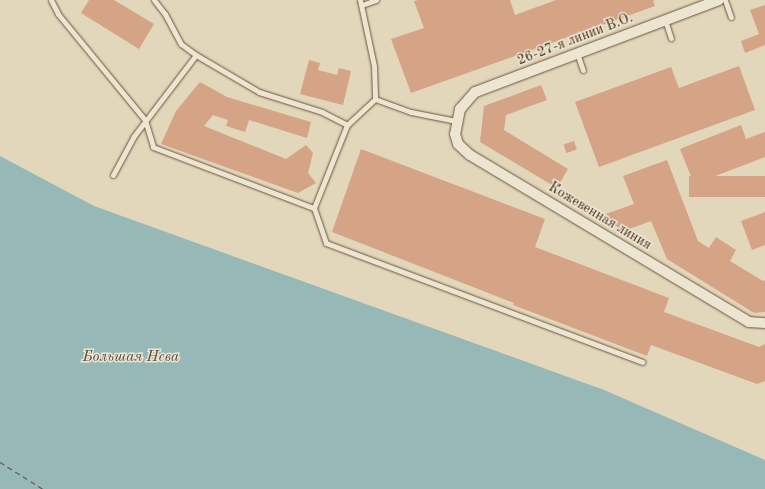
<!DOCTYPE html>
<meta charset="utf-8">
<style>
body{margin:0}
#map{position:relative;width:765px;height:489px;overflow:hidden;background:#e2d7ba;font-family:"Old Standard TT",serif}
div>[style]{position:absolute}
.water>*{inset:0;background:#96b8b6}
.ferry>*{height:1px;margin-top:-0.5px;transform-origin:0;background:repeating-linear-gradient(90deg,#594a3c 0 5px,transparent 0 9px)}
.building>*{inset:0;background:#d5a385;transform-origin:0 0}
.roads{filter:drop-shadow(0 0 1px #6c523e) drop-shadow(0 0 1px #6c523e)}
.service>*{height:5px;margin:-2.5px;padding:0 2.5px;transform-origin:2.5px;border-radius:2.5px;background:#ece5d2}
.minor>*{height:10px;margin:-5px;padding:0 5px;transform-origin:5px;border-radius:5px;background:#ece5d2}
span{translate:-50% -50%;white-space:nowrap;text-align:center;line-height:1.15;-webkit-text-stroke:3px #ece5d2;paint-order:stroke}
.street-label{font-size:14px;color:#452514}
.water-label{font-size:15px;color:#594a3c;font-style:italic}
</style>
<div id="map">
<div class="water">
<div style="clip-path:polygon(0 156px,94px 206px,604px 390px,765px 460px,765px 489px,0 489px)"></div>
</div>
<div class="ferry">
<div style="left:0;top:462px;width:51px;rotate:32.1deg"></div>
</div>
<div class="building">
<div style="clip-path:polygon(89px 0,114px 0,154px 24px,139px 49px,81px 13px)"></div>
<div style="clip-path:polygon(418px 0,510px 0,515px 15px,556px 0,655px 0,653px 1px,655px 6px,411px 93px,391px 39px,424px 28px,414px 1px)"></div>
<div style="clip-path:polygon(765px 5px,765px 45px,745px 53px,741px 41px,759px 34px,750px 10px)"></div>
<div style="clip-path:polygon(309px 60px,320px 63px,318px 70px,337px 75px,339px 68px,351px 71px,343px 105px,300px 94px)"></div>
<div style="clip-path:polygon(739px 66px,755px 110px,599px 167px,575px 102px,671px 67px,679px 88px)"></div>
<div style="clip-path:polygon(200px 82px,227px 97px,311px 122px,307px 138px,249px 120px,245px 132px,226px 126px,228px 120px,213px 115px,204px 126px,286px 159px,306px 145px,313px 153px,308px 173px,316px 183px,298px 193px,161px 144px,176px 111px)"></div>
<div style="clip-path:polygon(541px 85px,547px 100px,506px 115px,504px 130px,568px 169px,557px 188px,480px 142px,484px 106px)"></div>
<div style="clip-path:polygon(741px 125px,746px 139px,765px 132px,765px 157px,694px 184px,680px 149px)"></div>
<div style="left:574px;top:141px;width:9px;height:11px;rotate:72deg"></div>
<div style="clip-path:polygon(361px 149px,545px 219px,535px 247px,669px 298px,664px 312px,759px 347px,765px 344px,765px 381px,757px 384px,651px 345px,647px 356px,513px 305px,514px 303px,332px 232px)"></div>
<div style="clip-path:polygon(667px 160px,698px 241px,709px 248px,716px 237px,736px 250px,730px 261px,763px 281px,765px 280px,765px 312px,754px 313px,667px 259px,651px 221px,624px 231px,600px 216px,634px 204px,623px 176px)"></div>
<div style="left:765px;top:176px;width:21px;height:76px;rotate:90deg"></div>
<div style="clip-path:polygon(765px 212px,765px 245px,752px 250px,741px 221px)"></div>
</div>
<div class="roads">
<div class="service">
<div style="left:51px;top:0;width:16px;rotate:63deg"></div>
<div style="left:58px;top:14px;width:137px;rotate:50.6deg"></div>
<div style="left:145px;top:120px;width:28px;rotate:73deg"></div>
<div style="left:153px;top:147px;width:172px;rotate:20.8deg"></div>
<div style="left:154px;top:0;width:18px;rotate:52deg"></div>
<div style="left:165px;top:14px;width:34px;rotate:62deg"></div>
<div style="left:181px;top:44px;width:19px;rotate:36deg"></div>
<div style="left:360px;top:0;width:67px;rotate:78deg"></div>
<div style="left:374px;top:66px;width:33px;rotate:88deg"></div>
<div style="left:375px;top:99px;width:38px;rotate:20deg"></div>
<div style="left:411px;top:112px;width:46px;rotate:11.3deg"></div>
<div style="left:725px;top:0;width:18px;rotate:71deg"></div>
<div style="left:362px;top:5px;width:15px;rotate:-20deg"></div>
<div style="left:665px;top:20px;width:19px;rotate:72deg"></div>
<div style="left:577px;top:53px;width:18px;rotate:71deg"></div>
<div style="left:375px;top:99px;width:38px;rotate:137deg"></div>
<div style="left:347px;top:125px;width:89px;rotate:111.7deg"></div>
<div style="left:314px;top:208px;width:37px;rotate:71deg"></div>
<div style="left:326px;top:243px;width:338px;rotate:20.6deg"></div>
<div style="left:113px;top:175px;width:44px;rotate:-61.7deg"></div>
<div style="left:134px;top:136px;width:102px;rotate:-52.6deg"></div>
<div style="left:196px;top:55px;width:73px;rotate:30.4deg"></div>
<div style="left:259px;top:92px;width:66px;rotate:17.6deg"></div>
<div style="left:322px;top:112px;width:28px;rotate:27deg"></div>
</div>
<div class="minor">
<div style="left:719px;top:0;width:261px;rotate:159.3deg"></div>
<div style="left:475px;top:92px;width:23px;rotate:131deg"></div>
<div style="left:460px;top:109px;width:25px;rotate:101deg"></div>
<div style="left:455px;top:134px;width:10px;rotate:73deg"></div>
<div style="left:458px;top:144px;width:16px;rotate:43deg"></div>
<div style="left:470px;top:155px;width:325px;rotate:30.9deg"></div>
<div style="left:749px;top:322px;width:16px;rotate:4deg"></div>
</div>
</div>
<div class="street-label">
<span style="left:575px;top:39px;rotate:-21deg">26-27-я линии В.О.</span>
<span style="left:600px;top:216px;rotate:31deg">Кожевенная линия</span>
</div>
<div class="water-label">
<span style="left:131px;top:358px">Большая Нева</span>
</div>
</div>
